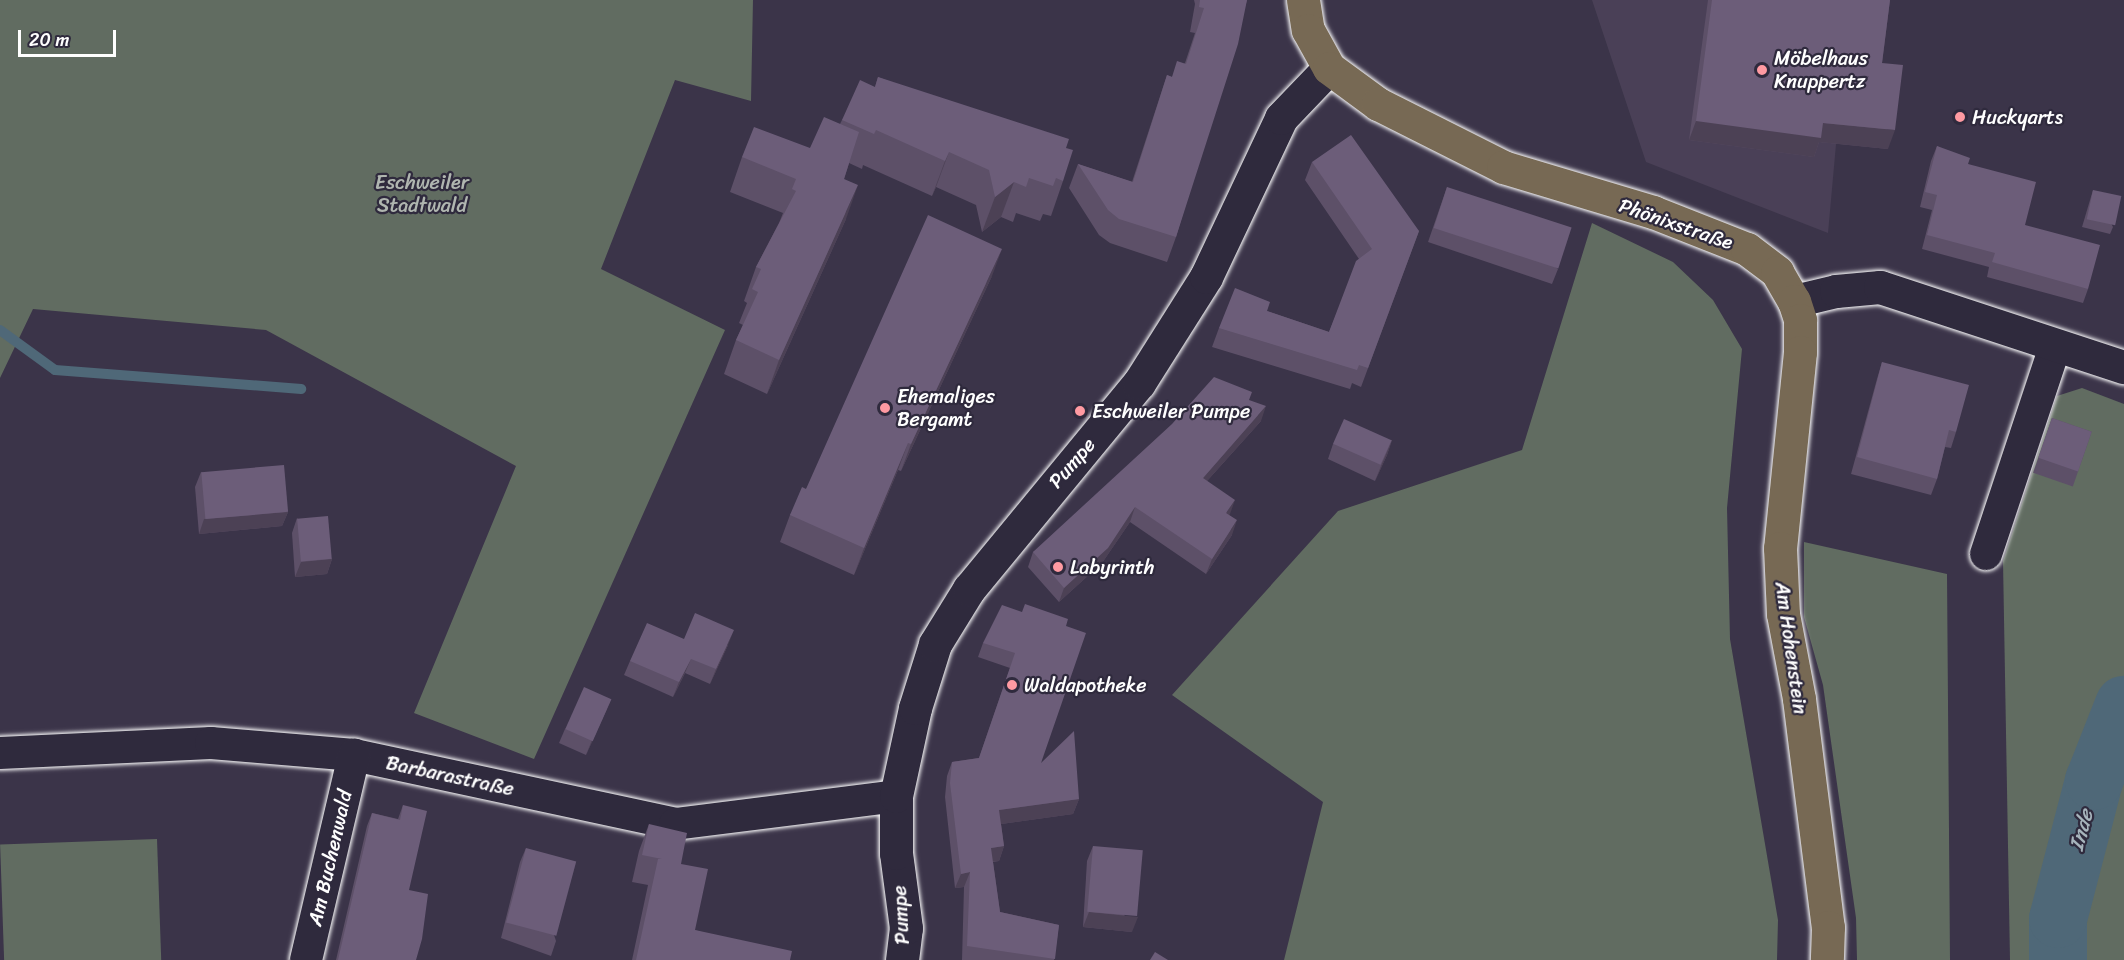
<!DOCTYPE html>
<meta charset="utf-8">
<style>
body{margin:0}
#map{position:relative;width:2124px;height:960px;overflow:hidden;background:#3b3449;font-family:Sriracha,sans-serif}
div>[style]{position:absolute}
.built>*{inset:0;background:#4a4057}
.green>*{inset:0;background:#616c61;transform-origin:0 0}
.stream>*{height:10px;margin:-5px;padding:0 5px;transform-origin:5px;border-radius:5px;background:#4f6878}
.river>*{height:58px;margin:-29px;padding:0 29px;transform-origin:29px;border-radius:29px;background:#4f6878}
.roads{filter:drop-shadow(0 0 2px #fff) drop-shadow(0 0 2px #fff)}
.street>*{height:32px;margin:-16px;padding:0 16px;transform-origin:16px;border-radius:16px;background:#2f2a3d}
.secondary>*{height:33px;margin:-16.5px;padding:0 16.5px;transform-origin:16.5px;border-radius:16.5px;background:#2f2a3d}
.primary>*{height:33px;margin:-16.5px;padding:0 16.5px;transform-origin:16.5px;border-radius:16.5px;background:#776954}
.wall>*{inset:0;background:#5d5068;transform-origin:0 0}
.shaded-wall>*{inset:0;background:#4c4155}
.building>*{inset:0;background:#6c5d79;transform-origin:0 0}
.dots>*{width:16px;height:16px;translate:-50% -50%;box-sizing:border-box;border:3px solid #2f2a3d;border-radius:50%}
span{translate:-50% -50%;white-space:nowrap;text-align:center;line-height:1.15;-webkit-text-stroke:4.5px #2f2a3d;paint-order:stroke}
.poi-label{font-size:20px;color:#fff}
.left{translate:0 -50%;text-align:left}
.park-label{font-size:20px;color:#b0b6b0}
.street-label{font-size:20px;color:#fff}
.water-label{font-size:21px;color:#a7b4bc;font-style:italic}
.scale{position:absolute;left:18px;top:30px;width:98px;height:27px;box-sizing:border-box;border:3px solid #fff;border-top:0;padding-left:8px;font-size:18px;line-height:21px;white-space:nowrap;color:#fff;-webkit-text-stroke:4px #2f2a3d;paint-order:stroke}
</style>
<div id="map">
<div class="built">
<div style="clip-path:polygon(1592px 0,1849px 0,1828px 233px,1646px 162px)"></div>
</div>
<div class="green">
<div style="clip-path:polygon(0 0,753px 0,751px 101px,675px 80px,601px 269px,725px 330px,534px 759px,414px 713px,516px 466px,266px 330px,33px 309px,0 378px)"></div>
<div style="clip-path:polygon(1592px 223px,1673px 262px,1713px 300px,1742px 349px,1727px 508px,1730px 639px,1778px 920px,1777px 960px,1284px 960px,1323px 802px,1172px 695px,1338px 511px,1522px 450px)"></div>
<div style="clip-path:polygon(2082px 388px,2124px 404px,2124px 960px,2010px 960px,2003px 561px,2057px 396px)"></div>
<div style="clip-path:polygon(1804px 542px,1947px 574px,1950px 960px,1857px 960px,1856px 918px,1823px 685px,1804px 617px)"></div>
<div style="left:157px;top:839px;width:121px;height:157px;rotate:88deg"></div>
</div>
<div class="stream">
<div style="left:0;top:330px;width:68px;rotate:36deg"></div>
<div style="left:55px;top:370px;width:247px;rotate:4.4deg"></div>
</div>
<div class="river">
<div style="left:2058px;top:960px;width:41px;rotate:-90deg"></div>
<div style="left:2058px;top:919px;width:143px;rotate:-75.4deg"></div>
<div style="left:2094px;top:781px;width:82px;rotate:-68.5deg"></div>
</div>
<div class="roads">
<div class="street">
<div style="left:1986px;top:554px;width:219px;rotate:-71.6deg"></div>
<div style="left:0;top:753px;width:211px;rotate:-2.7deg"></div>
<div style="left:211px;top:743px;width:144px;rotate:4.8deg"></div>
<div style="left:354px;top:755px;width:328px;rotate:12.1deg"></div>
<div style="left:675px;top:824px;width:223px;rotate:-7.2deg"></div>
<div style="left:306px;top:960px;width:211px;rotate:-76.8deg"></div>
</div>
<div class="secondary">
<div style="left:1794px;top:301px;width:43px;rotate:-13.4deg"></div>
<div style="left:1836px;top:291px;width:44px;rotate:-5.2deg"></div>
<div style="left:1880px;top:287px;width:257px;rotate:18.2deg"></div>
<div style="left:902px;top:960px;width:32px;rotate:-83deg"></div>
<div style="left:906px;top:928px;width:76px;rotate:-97.6deg"></div>
<div style="left:896px;top:853px;width:57px;rotate:-90deg"></div>
<div style="left:896px;top:796px;width:90px;rotate:-77.8deg"></div>
<div style="left:915px;top:708px;width:67px;rotate:-72.6deg"></div>
<div style="left:935px;top:644px;width:65px;rotate:-58.3deg"></div>
<div style="left:969px;top:589px;width:267px;rotate:-50.5deg"></div>
<div style="left:1139px;top:383px;width:125px;rotate:-57.7deg"></div>
<div style="left:1206px;top:277px;width:176px;rotate:-64.7deg"></div>
<div style="left:1281px;top:118px;width:69px;rotate:-46.2deg"></div>
</div>
<div class="primary">
<div style="left:1303px;top:0;width:30px;rotate:81deg"></div>
<div style="left:1308px;top:30px;width:43px;rotate:61.1deg"></div>
<div style="left:1329px;top:68px;width:61px;rotate:36.3deg"></div>
<div style="left:1378px;top:104px;width:140px;rotate:26.7deg"></div>
<div style="left:1503px;top:167px;width:157px;rotate:16.7deg"></div>
<div style="left:1653px;top:212px;width:101px;rotate:21.5deg"></div>
<div style="left:1747px;top:249px;width:38px;rotate:37deg"></div>
<div style="left:1777px;top:272px;width:34px;rotate:60deg"></div>
<div style="left:1794px;top:301px;width:20px;rotate:72deg"></div>
<div style="left:1800px;top:320px;width:32px;rotate:90deg"></div>
<div style="left:1800px;top:352px;width:197px;rotate:95.8deg"></div>
<div style="left:1780px;top:548px;width:66px;rotate:87.4deg"></div>
<div style="left:1783px;top:614px;width:86px;rotate:79.3deg"></div>
<div style="left:1799px;top:699px;width:230px;rotate:82.8deg"></div>
<div style="left:1828px;top:927px;width:33px;rotate:92deg"></div>
</div>
</div>
<div class="wall">
<div style="clip-path:polygon(1194px 0,1247px 0,1176px 237px,1167px 262px,1110px 243px,1099px 235px,1069px 188px,1078px 164px,1132px 182px,1167px 75px,1172px 77px,1185px 63px,1195px 33px,1190px 32px,1195px 4px)"></div>
<div style="clip-path:polygon(1708px 0,1890px 0,1882px 63px,1888px 149px,1819px 142px,1814px 157px,1689px 140px)"></div>
<div style="clip-path:polygon(878px 77px,1066px 148px,1063px 181px,1051px 216px,1043px 214px,1040px 221px,1016px 213px,1013px 222px,1001px 217px,982px 232px,976px 205px,936px 187px,932px 196px,863px 165px,862px 169px,849px 163px,844px 179px,846px 219px,767px 394px,724px 374px,736px 340px,743px 325px,739px 323px,747px 303px,744px 301px,756px 267px,779px 223px,783px 213px,730px 192px,742px 157px,810px 148px,840px 124px,842px 120px,875px 87px)"></div>
<div style="clip-path:polygon(1937px 146px,1968px 164px,2025px 225px,2088px 289px,2083px 303px,1987px 277px,1989px 267px,1922px 249px,1932px 210px,1920px 207px,1931px 161px)"></div>
<div style="clip-path:polygon(1312px 162px,1419px 231px,1361px 387px,1352px 383px,1350px 389px,1212px 347px,1219px 328px,1267px 311px,1329px 332px,1359px 259px,1305px 180px)"></div>
<div style="clip-path:polygon(1447px 187px,1558px 269px,1552px 284px,1428px 242px)"></div>
<div style="clip-path:polygon(2093px 190px,2113px 227px,2110px 234px,2082px 227px)"></div>
<div style="clip-path:polygon(992px 276px,901px 471px,898px 470px,854px 575px,780px 542px,790px 515px,806px 489px)"></div>
<div style="clip-path:polygon(1882px 362px,1956px 432px,1951px 448px,1945px 447px,1937px 479px,1931px 495px,1851px 474px,1877px 379px)"></div>
<div style="clip-path:polygon(1249px 400px,1261px 421px,1207px 481px,1229px 515px,1232px 535px,1206px 574px,1130px 522px,1102px 563px,1059px 602px,1028px 567px,1033px 552px)"></div>
<div style="left:2052px;top:418px;width:42px;height:58px;rotate:19deg"></div>
<div style="clip-path:polygon(1392px 440px,1387px 455px,1375px 481px,1328px 459px,1333px 444px)"></div>
<div style="clip-path:polygon(201px 472px,288px 512px,282px 526px,199px 534px,195px 487px)"></div>
<div style="clip-path:polygon(297px 518px,332px 559px,327px 574px,295px 577px,292px 533px)"></div>
<div style="clip-path:polygon(1066px 626px,1041px 763px,1079px 799px,1073px 814px,1001px 824px,1004px 846px,999px 861px,993px 862px,1000px 912px,1059px 925px,1054px 960px,962px 960px,964px 887px,955px 888px,945px 797px,947px 776px,952px 762px,979px 758px,1010px 668px,978px 657px,983px 643px)"></div>
<div style="clip-path:polygon(684px 639px,728px 645px,710px 684px,685px 673px,673px 697px,624px 675px,630px 661px)"></div>
<div style="clip-path:polygon(611px 699px,605px 713px,586px 755px,559px 743px,565px 729px)"></div>
<div style="clip-path:polygon(403px 805px,409px 890px,416px 960px,336px 960px,367px 826px,372px 813px,398px 819px)"></div>
<div style="clip-path:polygon(649px 824px,681px 864px,695px 930px,790px 960px,632px 960px,648px 885px,632px 882px,639px 851px)"></div>
<div style="clip-path:polygon(1093px 846px,1132px 932px,1083px 927px,1087px 861px)"></div>
<div style="clip-path:polygon(526px 848px,556px 941px,551px 956px,501px 938px,520px 862px)"></div>
</div>
<div class="shaded-wall">
<div style="clip-path:polygon(1696px 121px,1823px 123px,1895px 130px,1888px 149px,1819px 142px,1814px 157px,1689px 140px)"></div>
<div style="clip-path:polygon(949px 152px,936px 187px,932px 196px,945px 161px)"></div>
<div style="clip-path:polygon(1014px 182px,1001px 217px,982px 232px,995px 197px)"></div>
<div style="clip-path:polygon(858px 185px,846px 219px,767px 394px,779px 360px)"></div>
<div style="clip-path:polygon(1002px 249px,992px 276px,901px 471px,911px 444px)"></div>
<div style="clip-path:polygon(1266px 406px,1261px 421px,1197px 492px,1203px 478px)"></div>
<div style="clip-path:polygon(1392px 440px,1387px 455px,1375px 481px,1381px 466px)"></div>
<div style="clip-path:polygon(908px 443px,898px 470px,854px 575px,864px 548px)"></div>
<div style="clip-path:polygon(1235px 500px,1230px 514px,1221px 528px,1226px 513px)"></div>
<div style="clip-path:polygon(1135px 507px,1130px 522px,1102px 563px,1059px 602px,1064px 588px)"></div>
<div style="clip-path:polygon(288px 512px,282px 526px,199px 534px,204px 519px)"></div>
<div style="clip-path:polygon(1237px 520px,1232px 535px,1206px 574px,1212px 559px)"></div>
<div style="clip-path:polygon(332px 559px,327px 574px,295px 577px,301px 562px)"></div>
<div style="clip-path:polygon(734px 630px,728px 645px,710px 684px,716px 669px)"></div>
<div style="clip-path:polygon(691px 659px,685px 673px,673px 697px,679px 682px)"></div>
<div style="clip-path:polygon(611px 699px,605px 713px,586px 755px,592px 740px)"></div>
<div style="clip-path:polygon(1079px 799px,1073px 814px,994px 825px,999px 810px)"></div>
<div style="clip-path:polygon(1004px 846px,999px 861px,986px 862px,991px 848px)"></div>
<div style="clip-path:polygon(970px 872px,964px 887px,955px 888px,961px 874px)"></div>
<div style="clip-path:polygon(1089px 912px,1138px 917px,1132px 932px,1083px 927px)"></div>
</div>
<div class="building">
<div style="clip-path:polygon(1200px 0,1247px 0,1238px 44px,1176px 237px,1119px 219px,1108px 210px,1078px 164px,1133px 182px,1167px 75px,1172px 77px,1177px 61px,1186px 64px,1204px 8px,1199px 7px)"></div>
<div style="clip-path:polygon(1712px 0,1890px 0,1882px 63px,1903px 65px,1895px 130px,1823px 123px,1821px 138px,1696px 121px)"></div>
<div style="clip-path:polygon(878px 77px,1069px 139px,1066px 148px,1073px 150px,1063px 181px,1056px 178px,1053px 186px,1029px 178px,1026px 187px,1014px 182px,995px 197px,989px 170px,949px 152px,945px 161px,876px 130px,874px 134px,842px 120px,860px 80px,875px 87px)"></div>
<div style="clip-path:polygon(824px 117px,859px 132px,844px 179px,858px 185px,779px 360px,736px 340px,758px 292px,752px 289px,761px 269px,756px 267px,796px 191px,792px 189px,796px 179px,742px 157px,754px 127px,810px 148px)"></div>
<div style="clip-path:polygon(1351px 135px,1419px 231px,1368px 368px,1359px 365px,1357px 370px,1219px 328px,1235px 288px,1270px 302px,1267px 311px,1329px 332px,1356px 261px,1372px 249px,1312px 162px)"></div>
<div style="clip-path:polygon(1937px 146px,1970px 158px,1968px 164px,2036px 182px,2025px 225px,2100px 245px,2088px 289px,1992px 262px,1995px 253px,1927px 235px,1937px 195px,1925px 192px)"></div>
<div style="left:1447px;top:187px;width:131px;height:43px;rotate:18deg"></div>
<div style="left:2093px;top:190px;width:29px;height:30px;rotate:12deg"></div>
<div style="clip-path:polygon(928px 215px,1002px 249px,911px 444px,908px 443px,864px 548px,790px 515px,802px 487px,806px 489px)"></div>
<div style="clip-path:polygon(1882px 362px,1969px 385px,1956px 432px,1949px 430px,1937px 479px,1857px 457px)"></div>
<div style="clip-path:polygon(1214px 377px,1252px 392px,1249px 400px,1266px 406px,1203px 478px,1235px 500px,1226px 513px,1237px 520px,1212px 559px,1135px 507px,1108px 548px,1064px 588px,1033px 552px,1172px 424px)"></div>
<div style="left:2052px;top:418px;width:42px;height:42px;rotate:19deg"></div>
<div style="left:1344px;top:419px;width:52px;height:27px;rotate:24deg"></div>
<div style="left:284px;top:465px;width:47px;height:83px;rotate:85deg"></div>
<div style="left:328px;top:516px;width:43px;height:31px;rotate:85deg"></div>
<div style="clip-path:polygon(1025px 604px,1068px 619px,1066px 626px,1086px 633px,1041px 763px,1074px 731px,1079px 799px,999px 810px,1004px 846px,991px 848px,1000px 912px,1059px 925px,1055px 959px,967px 946px,970px 872px,961px 874px,950px 783px,952px 762px,979px 758px,1015px 653px,983px 643px,1002px 605px,1022px 612px)"></div>
<div style="clip-path:polygon(695px 613px,734px 630px,716px 669px,691px 659px,679px 682px,630px 661px,647px 623px,684px 639px)"></div>
<div style="left:584px;top:687px;width:30px;height:46px;rotate:24deg"></div>
<div style="clip-path:polygon(403px 805px,427px 811px,409px 890px,428px 894px,422px 939px,416px 960px,338px 960px,372px 813px,400px 820px)"></div>
<div style="clip-path:polygon(649px 824px,687px 833px,681px 864px,708px 869px,695px 930px,792px 951px,790px 960px,636px 960px,658px 859px,662px 859px,642px 855px)"></div>
<div style="left:1093px;top:846px;width:50px;height:66px;rotate:5deg"></div>
<div style="left:526px;top:848px;width:52px;height:77px;rotate:15deg"></div>
<div style="clip-path:polygon(1155px 952px,1168px 960px,1150px 960px)"></div>
</div>
<div class="dots">
<div style="left:1762px;top:70px;background:#ff9aa2"></div>
<div style="left:1960px;top:117px;background:#ff9aa2"></div>
<div style="left:885px;top:408px;background:#ff9aa2"></div>
<div style="left:1080px;top:411px;background:#ff9aa2"></div>
<div style="left:1058px;top:567px;background:#ff9aa2"></div>
<div style="left:1012px;top:685px;background:#ff9aa2"></div>
</div>
<div class="poi-label">
<span class="left" style="left:1774px;top:70px">Möbelhaus<br>Knuppertz</span>
<span class="left" style="left:1972px;top:117px">Huckyarts</span>
<span class="left" style="left:897px;top:408px">Ehemaliges<br>Bergamt</span>
<span class="left" style="left:1092px;top:411px">Eschweiler Pumpe</span>
<span class="left" style="left:1070px;top:567px">Labyrinth</span>
<span class="left" style="left:1024px;top:685px">Waldapotheke</span>
</div>
<div class="park-label">
<span style="left:422px;top:194px">Eschweiler<br>Stadtwald</span>
</div>
<div class="street-label">
<span style="left:1676px;top:224px;rotate:19deg">Phönixstraße</span>
<span style="left:1072px;top:463px;rotate:-49deg">Pumpe</span>
<span style="left:1791px;top:648px;rotate:82deg">Am Hohenstein</span>
<span style="left:450px;top:776px;rotate:12deg">Barbarastraße</span>
<span style="left:330px;top:858px;rotate:-77deg">Am Buchenwald</span>
<span style="left:901px;top:915px;rotate:-93deg">Pumpe</span>
</div>
<div class="water-label">
<span style="left:2081px;top:830px;rotate:-75deg">Inde</span>
</div>
<div class="scale">20 m</div>
</div>
